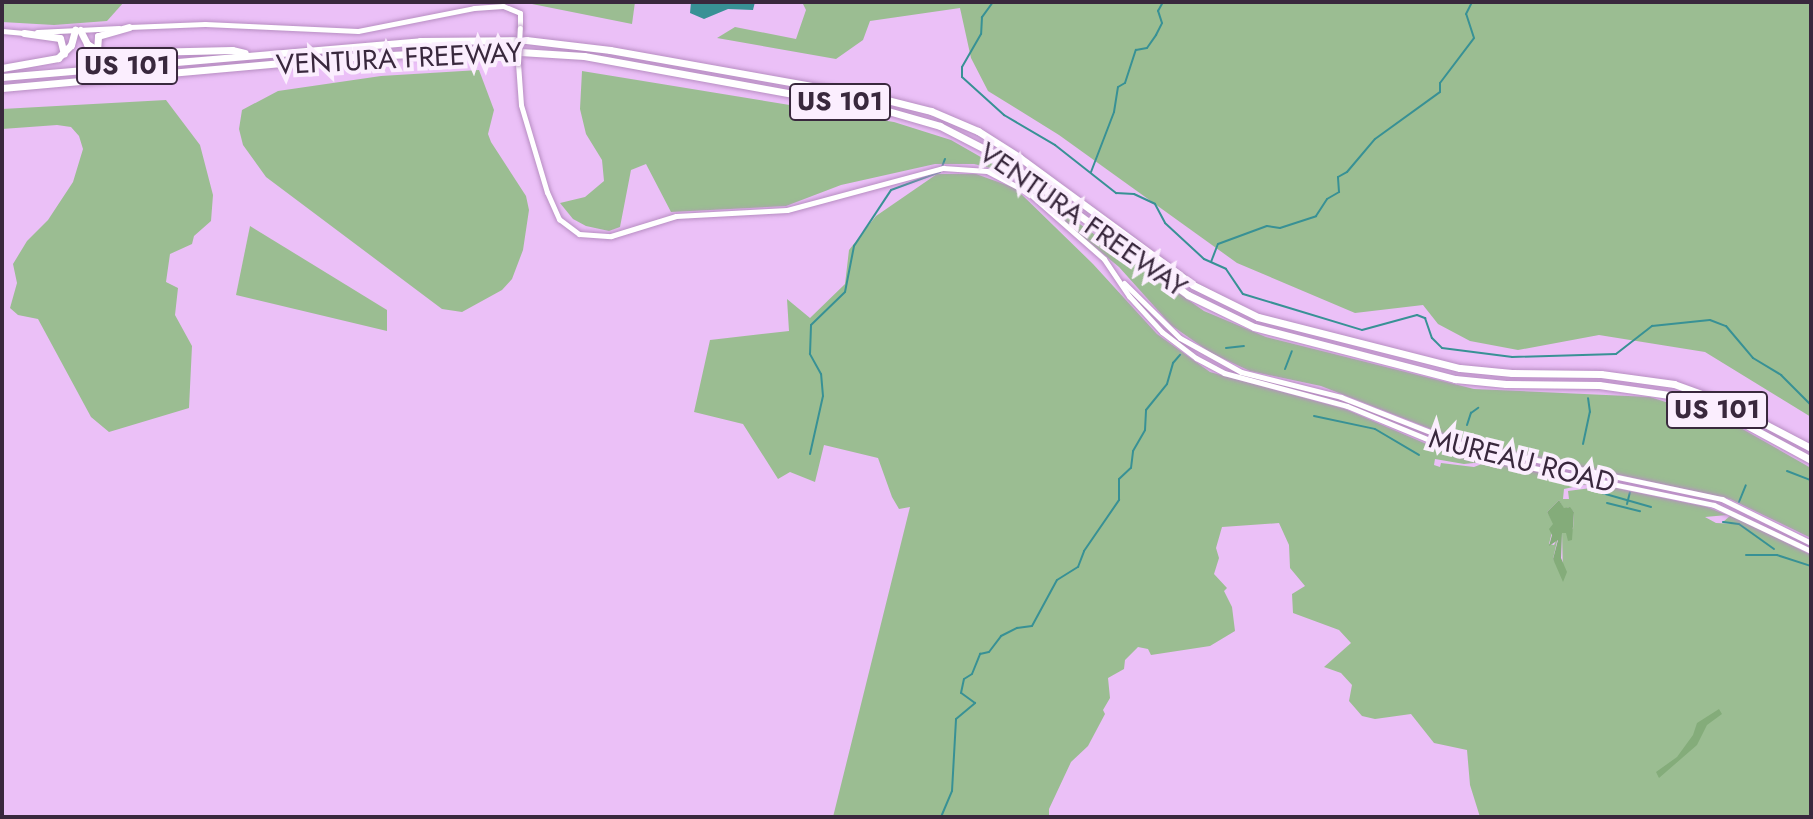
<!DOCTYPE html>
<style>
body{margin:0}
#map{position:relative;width:1813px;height:819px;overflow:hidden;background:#ebc0f7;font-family:Jost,sans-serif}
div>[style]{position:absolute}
.green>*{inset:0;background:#9bbd92}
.forest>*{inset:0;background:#84ac7a}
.water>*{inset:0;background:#389195}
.stream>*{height:2px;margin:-1px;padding:0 1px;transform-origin:1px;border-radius:1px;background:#389195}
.roads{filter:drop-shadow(0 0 2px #b78dc2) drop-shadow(0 0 2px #b78dc2)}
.secondary>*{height:5px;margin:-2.5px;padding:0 2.5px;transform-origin:2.5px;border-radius:2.5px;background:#fff}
.highway>*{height:7px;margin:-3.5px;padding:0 3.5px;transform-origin:3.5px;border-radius:3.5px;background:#fff}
.bridges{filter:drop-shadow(0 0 2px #b78dc2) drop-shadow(0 0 2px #b78dc2)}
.secondary-bridge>*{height:5px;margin:-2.5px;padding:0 2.5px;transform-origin:2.5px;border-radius:2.5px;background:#fff}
span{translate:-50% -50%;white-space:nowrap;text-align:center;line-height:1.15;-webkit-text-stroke:8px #fbeefe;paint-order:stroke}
.shield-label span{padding:2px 6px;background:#fbeefe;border:2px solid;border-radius:6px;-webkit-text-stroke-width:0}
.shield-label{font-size:26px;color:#39283d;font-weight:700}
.street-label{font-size:28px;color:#39283d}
.frame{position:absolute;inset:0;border:4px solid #39283d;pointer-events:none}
</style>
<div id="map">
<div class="green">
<div style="clip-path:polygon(2px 2px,124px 2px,107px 21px,54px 25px,2px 22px)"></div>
<div style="clip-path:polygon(522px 2px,635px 2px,632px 24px)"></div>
<div style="clip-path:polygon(802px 2px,1811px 2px,1811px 417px,1705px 352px,1599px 335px,1518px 350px,1470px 341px,1438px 324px,1423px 305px,1355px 313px,1237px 263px,1059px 135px,988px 91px,971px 58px,960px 8px,870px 21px,863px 40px,836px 59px,717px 38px,735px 27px,796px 39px,806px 10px)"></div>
<div style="clip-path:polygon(479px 70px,494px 110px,488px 134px,491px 142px,526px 196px,529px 210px,523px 250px,512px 279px,502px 290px,462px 312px,442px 309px,266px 177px,243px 145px,239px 129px,242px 110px,278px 91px,381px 76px)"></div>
<div style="clip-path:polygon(582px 71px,894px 122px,951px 140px,1007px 172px,974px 164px,935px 164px,841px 185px,786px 206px,671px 212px,646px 164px,631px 170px,620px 227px,609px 231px,586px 226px,573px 219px,560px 203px,585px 197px,604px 181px,602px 160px,586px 134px,580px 109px)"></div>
<div style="clip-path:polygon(166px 100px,200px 145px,213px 195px,211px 221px,194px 236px,192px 244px,170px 254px,166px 282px,178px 288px,175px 315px,192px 346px,189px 408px,109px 432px,91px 417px,38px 319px,18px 315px,10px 308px,17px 283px,13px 264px,27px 241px,48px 220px,73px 182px,83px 149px,79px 136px,71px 127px,57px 125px,2px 129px,2px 109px)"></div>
<div style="clip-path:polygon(evenodd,937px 174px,976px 174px,1015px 188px,1093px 264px,1157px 334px,1210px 372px,1345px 409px,1443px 451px,1483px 462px,1464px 464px,1435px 459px,1434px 465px,1440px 467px,1441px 463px,1474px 467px,1487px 462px,1592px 483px,1564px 489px,1563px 499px,1569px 499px,1568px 491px,1591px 488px,1596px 484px,1707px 507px,1727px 515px,1705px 517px,1716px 523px,1738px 524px,1774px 549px,1740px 524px,1723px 522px,1731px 515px,1811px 555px,1811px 817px,1480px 817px,1470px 785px,1467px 750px,1434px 743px,1411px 714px,1375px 719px,1362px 716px,1349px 701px,1352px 685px,1341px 673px,1324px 667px,1351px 643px,1339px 630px,1293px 613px,1292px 594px,1305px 586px,1290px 568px,1289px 545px,1279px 523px,1222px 527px,1216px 548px,1219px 558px,1214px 574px,1227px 588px,1224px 591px,1232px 607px,1235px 631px,1210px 646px,1151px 655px,1148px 649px,1138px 647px,1125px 660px,1124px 669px,1108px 678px,1110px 698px,1103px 710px,1105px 714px,1088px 746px,1071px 762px,1049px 809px,1049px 817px,833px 817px,910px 507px,899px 509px,892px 497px,878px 458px,824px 445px,815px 482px,790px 472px,778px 479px,743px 424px,694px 412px,710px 340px,789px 331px,787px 299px,810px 318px,845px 284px,849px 250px,876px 216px,937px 174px,1559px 500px,1564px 509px,1569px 507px,1574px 512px,1573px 529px,1562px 532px,1563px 575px,1553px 559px,1558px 537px,1554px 545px,1549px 544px,1554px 524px,1547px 512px,1559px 500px)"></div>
<div style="clip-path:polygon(1064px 213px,1204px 311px,1266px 337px,1474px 389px,1650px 397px,1732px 423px,1811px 468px,1811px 538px,1730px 499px,1459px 440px,1321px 386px,1250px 371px,1211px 353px,1171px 325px,1119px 267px,1061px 219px)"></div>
<div style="clip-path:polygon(250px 226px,387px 310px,387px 331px,236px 295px)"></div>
</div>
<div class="forest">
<div style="clip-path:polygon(1559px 500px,1564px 508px,1570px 507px,1574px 512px,1572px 540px,1568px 541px,1566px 533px,1562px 533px,1561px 558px,1567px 572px,1563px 582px,1553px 559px,1558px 540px,1549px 546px,1552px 535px,1549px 529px,1553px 524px,1547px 512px)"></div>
<div style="clip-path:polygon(1719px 709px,1722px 714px,1707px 725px,1697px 745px,1659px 778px,1656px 772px,1677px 757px,1693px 735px,1697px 723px)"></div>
</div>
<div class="water">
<div style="clip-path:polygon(691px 2px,755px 2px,753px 10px,728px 9px,704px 19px,690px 13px)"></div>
</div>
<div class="stream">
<div style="left:993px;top:2px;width:19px;rotate:126deg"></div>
<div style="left:982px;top:17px;width:17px;rotate:93deg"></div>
<div style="left:981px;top:34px;width:38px;rotate:120deg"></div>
<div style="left:962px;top:67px;width:10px;rotate:90deg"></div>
<div style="left:962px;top:77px;width:57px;rotate:42.1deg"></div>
<div style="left:1004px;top:115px;width:59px;rotate:30.5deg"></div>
<div style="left:1055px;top:145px;width:78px;rotate:38.2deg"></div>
<div style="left:1116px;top:193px;width:18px;rotate:3deg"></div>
<div style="left:1134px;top:194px;width:23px;rotate:25deg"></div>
<div style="left:1155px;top:204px;width:21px;rotate:62deg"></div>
<div style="left:1165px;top:223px;width:53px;rotate:42.7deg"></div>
<div style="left:1204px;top:259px;width:24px;rotate:24deg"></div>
<div style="left:1226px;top:269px;width:30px;rotate:56deg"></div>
<div style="left:1243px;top:294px;width:124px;rotate:16.8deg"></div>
<div style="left:1362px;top:330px;width:57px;rotate:-15.3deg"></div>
<div style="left:1417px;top:315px;width:9px;rotate:21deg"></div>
<div style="left:1425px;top:318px;width:21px;rotate:71deg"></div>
<div style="left:1432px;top:338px;width:14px;rotate:45deg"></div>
<div style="left:1442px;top:348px;width:71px;rotate:7.3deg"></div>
<div style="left:1512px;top:357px;width:104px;rotate:-1.7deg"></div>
<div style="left:1616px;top:354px;width:46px;rotate:-37.9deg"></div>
<div style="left:1652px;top:326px;width:58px;rotate:-5.9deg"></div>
<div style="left:1710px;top:320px;width:17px;rotate:21deg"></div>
<div style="left:1726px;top:326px;width:42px;rotate:49.8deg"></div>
<div style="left:1753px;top:358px;width:33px;rotate:31deg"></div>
<div style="left:1781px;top:375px;width:42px;rotate:45deg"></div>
<div style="left:1091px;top:172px;width:64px;rotate:-69deg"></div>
<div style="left:1114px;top:112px;width:25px;rotate:-81deg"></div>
<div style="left:1118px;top:87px;width:8px;rotate:-30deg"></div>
<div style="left:1125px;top:83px;width:35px;rotate:-72deg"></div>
<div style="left:1136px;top:50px;width:11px;rotate:-10deg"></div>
<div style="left:1147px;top:48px;width:16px;rotate:-55deg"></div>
<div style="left:1156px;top:35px;width:13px;rotate:-63deg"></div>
<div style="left:1162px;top:23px;width:13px;rotate:-108deg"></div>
<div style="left:1158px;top:11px;width:10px;rotate:-61deg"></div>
<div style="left:1211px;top:262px;width:19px;rotate:-69deg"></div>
<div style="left:1218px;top:244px;width:52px;rotate:-20.2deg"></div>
<div style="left:1267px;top:226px;width:13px;rotate:9deg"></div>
<div style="left:1280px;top:228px;width:38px;rotate:-18deg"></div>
<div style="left:1316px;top:216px;width:20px;rotate:-57deg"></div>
<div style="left:1327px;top:199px;width:14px;rotate:-30deg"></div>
<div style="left:1339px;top:192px;width:15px;rotate:-94deg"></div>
<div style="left:1338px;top:177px;width:10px;rotate:-29deg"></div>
<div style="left:1347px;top:172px;width:43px;rotate:-49.7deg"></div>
<div style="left:1375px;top:139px;width:80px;rotate:-35.9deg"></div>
<div style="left:1440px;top:92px;width:9px;rotate:-90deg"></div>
<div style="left:1440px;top:83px;width:56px;rotate:-52.9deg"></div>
<div style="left:1474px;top:38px;width:25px;rotate:-108deg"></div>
<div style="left:1466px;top:14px;width:13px;rotate:-63deg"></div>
<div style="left:1226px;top:348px;width:18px;rotate:-6deg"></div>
<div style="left:1285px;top:369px;width:19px;rotate:-69deg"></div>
<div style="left:1314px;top:416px;width:62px;rotate:12deg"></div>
<div style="left:1375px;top:429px;width:51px;rotate:30.6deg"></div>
<div style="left:1467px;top:425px;width:13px;rotate:-72deg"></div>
<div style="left:1471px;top:413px;width:9px;rotate:-36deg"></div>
<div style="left:1583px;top:444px;width:33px;rotate:-78deg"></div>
<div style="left:1590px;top:412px;width:14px;rotate:-98deg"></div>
<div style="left:810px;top:454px;width:59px;rotate:-77.4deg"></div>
<div style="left:823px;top:396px;width:22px;rotate:-95deg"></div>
<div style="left:821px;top:374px;width:23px;rotate:-119deg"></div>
<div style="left:810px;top:354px;width:29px;rotate:-88deg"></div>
<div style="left:811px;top:325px;width:47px;rotate:-44.1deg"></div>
<div style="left:845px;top:292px;width:47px;rotate:-78.9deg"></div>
<div style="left:854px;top:246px;width:67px;rotate:-56.5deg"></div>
<div style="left:891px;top:190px;width:52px;rotate:-20.2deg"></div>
<div style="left:940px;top:172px;width:14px;rotate:-69deg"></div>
<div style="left:1787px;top:471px;width:26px;rotate:21deg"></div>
<div style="left:1602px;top:493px;width:51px;rotate:15.9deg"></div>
<div style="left:1739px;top:502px;width:18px;rotate:-68deg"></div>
<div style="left:1607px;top:503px;width:34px;rotate:14deg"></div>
<div style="left:1627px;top:504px;width:12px;rotate:-76deg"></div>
<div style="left:1723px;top:522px;width:16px;rotate:7deg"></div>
<div style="left:1739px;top:524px;width:43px;rotate:35.5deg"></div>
<div style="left:1746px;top:555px;width:31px"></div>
<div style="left:1777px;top:555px;width:36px;rotate:18deg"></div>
<div style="left:941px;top:817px;width:28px;rotate:-67deg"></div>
<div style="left:952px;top:791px;width:72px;rotate:-86.8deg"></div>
<div style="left:956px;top:719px;width:25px;rotate:-40deg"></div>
<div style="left:975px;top:703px;width:17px;rotate:-144deg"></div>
<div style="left:961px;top:693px;width:14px;rotate:-78deg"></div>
<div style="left:964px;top:679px;width:9px;rotate:-32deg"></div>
<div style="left:972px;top:674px;width:22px;rotate:-68deg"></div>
<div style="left:980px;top:654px;width:9px;rotate:-13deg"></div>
<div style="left:989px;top:652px;width:20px;rotate:-53deg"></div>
<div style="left:1001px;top:636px;width:18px;rotate:-27deg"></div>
<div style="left:1017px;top:628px;width:15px;rotate:-8deg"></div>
<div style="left:1032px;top:626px;width:52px;rotate:-61.5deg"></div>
<div style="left:1057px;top:580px;width:25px;rotate:-32deg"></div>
<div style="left:1078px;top:567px;width:17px;rotate:-69deg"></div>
<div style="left:1084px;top:551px;width:62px;rotate:-55.5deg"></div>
<div style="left:1119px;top:500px;width:21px;rotate:-90deg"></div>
<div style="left:1119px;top:479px;width:16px;rotate:-43deg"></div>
<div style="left:1131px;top:468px;width:17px;rotate:-83deg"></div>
<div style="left:1133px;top:451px;width:24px;rotate:-60deg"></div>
<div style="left:1145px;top:430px;width:20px;rotate:-87deg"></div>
<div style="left:1146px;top:410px;width:33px;rotate:-51deg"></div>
<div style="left:1167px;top:384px;width:22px;rotate:-74deg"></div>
<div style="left:1173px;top:363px;width:11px;rotate:-49deg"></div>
</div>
<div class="roads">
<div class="secondary">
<div style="left:129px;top:27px;width:76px;rotate:-2.3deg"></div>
<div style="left:205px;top:24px;width:153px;rotate:2.6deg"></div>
<div style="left:358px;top:31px;width:118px;rotate:-11.2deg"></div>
<div style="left:474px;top:8px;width:29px;rotate:-4deg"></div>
<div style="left:503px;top:6px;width:18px;rotate:22deg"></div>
<div style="left:520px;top:13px;width:15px;rotate:90deg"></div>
<div style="left:2px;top:31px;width:25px;rotate:5deg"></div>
<div style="left:37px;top:32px;width:82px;rotate:-2.8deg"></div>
<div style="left:518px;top:63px;width:42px;rotate:85.9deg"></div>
<div style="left:521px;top:105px;width:91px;rotate:73.4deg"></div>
<div style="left:547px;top:192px;width:30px;rotate:66deg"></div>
<div style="left:559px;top:219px;width:25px;rotate:37deg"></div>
<div style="left:579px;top:234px;width:32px;rotate:4deg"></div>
<div style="left:611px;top:236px;width:68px;rotate:-17.1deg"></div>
<div style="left:676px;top:216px;width:111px;rotate:-3.1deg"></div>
<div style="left:787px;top:210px;width:162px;rotate:-15.1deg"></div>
<div style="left:943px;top:168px;width:44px;rotate:3.9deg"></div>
<div style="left:987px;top:171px;width:47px;rotate:27.6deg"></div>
<div style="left:1029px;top:193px;width:100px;rotate:41.3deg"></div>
<div style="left:1104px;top:259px;width:45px;rotate:56deg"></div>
<div style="left:1129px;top:296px;width:49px;rotate:47.5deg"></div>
<div style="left:1162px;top:332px;width:43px;rotate:37.4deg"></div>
<div style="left:1196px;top:358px;width:32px;rotate:28deg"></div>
<div style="left:1224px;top:373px;width:127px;rotate:15deg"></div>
<div style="left:1347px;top:406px;width:123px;rotate:22.4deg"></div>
<div style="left:1461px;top:453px;width:258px;rotate:11.6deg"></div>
<div style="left:1714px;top:505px;width:107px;rotate:25.4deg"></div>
<div style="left:1124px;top:283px;width:78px;rotate:44.5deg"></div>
<div style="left:1180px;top:338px;width:70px;rotate:29.1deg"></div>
<div style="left:1241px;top:372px;width:103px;rotate:14deg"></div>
<div style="left:1341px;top:397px;width:129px;rotate:21.4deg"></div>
<div style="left:1461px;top:444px;width:267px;rotate:11.9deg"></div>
<div style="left:1722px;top:499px;width:99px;rotate:26.3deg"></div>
</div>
<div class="highway">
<div style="left:80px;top:30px;width:16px;rotate:63deg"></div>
<div style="left:87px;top:44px;width:17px;rotate:31deg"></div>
<div style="left:102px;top:53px;width:130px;rotate:-1.3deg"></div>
<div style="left:232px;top:50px;width:13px;rotate:13deg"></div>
<div style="left:24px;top:33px;width:36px;rotate:8deg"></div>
<div style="left:60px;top:38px;width:16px;rotate:76deg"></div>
<div style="left:97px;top:51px;width:15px;rotate:-86deg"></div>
<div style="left:98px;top:36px;width:32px;rotate:-16deg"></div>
<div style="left:2px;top:68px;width:57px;rotate:-10.1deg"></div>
<div style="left:58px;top:58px;width:18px;rotate:-45deg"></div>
<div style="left:71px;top:45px;width:16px;rotate:-75deg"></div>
<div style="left:2px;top:77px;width:420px;rotate:-4.9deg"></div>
<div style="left:420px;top:41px;width:106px;rotate:-0.5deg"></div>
<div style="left:526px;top:40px;width:85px;rotate:6.8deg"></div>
<div style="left:610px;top:50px;width:273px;rotate:10.1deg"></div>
<div style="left:879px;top:98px;width:54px;rotate:14deg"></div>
<div style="left:931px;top:111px;width:51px;rotate:23.1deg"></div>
<div style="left:978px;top:131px;width:49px;rotate:32.4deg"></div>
<div style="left:1019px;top:157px;width:216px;rotate:36.3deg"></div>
<div style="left:1193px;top:285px;width:72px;rotate:26.2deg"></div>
<div style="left:1258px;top:317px;width:208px;rotate:14.2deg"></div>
<div style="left:1460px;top:368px;width:52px;rotate:5.5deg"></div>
<div style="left:1512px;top:373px;width:89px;rotate:0.6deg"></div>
<div style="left:1601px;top:374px;width:74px;rotate:7.8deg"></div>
<div style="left:1674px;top:384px;width:50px;rotate:19.9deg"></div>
<div style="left:1721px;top:401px;width:102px;rotate:27.6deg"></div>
<div style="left:2px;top:88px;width:351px;rotate:-5.1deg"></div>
<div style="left:352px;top:57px;width:136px;rotate:-2.9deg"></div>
<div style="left:488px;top:50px;width:96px;rotate:3.6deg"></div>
<div style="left:584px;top:56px;width:309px;rotate:10.3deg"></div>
<div style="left:888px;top:111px;width:54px;rotate:16.1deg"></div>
<div style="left:940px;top:126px;width:68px;rotate:27.3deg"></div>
<div style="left:1000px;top:157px;width:233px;rotate:36.3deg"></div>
<div style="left:1188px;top:295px;width:73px;rotate:25.9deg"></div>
<div style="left:1254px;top:327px;width:208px;rotate:14.5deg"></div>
<div style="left:1455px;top:379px;width:51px;rotate:5.6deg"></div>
<div style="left:1506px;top:384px;width:93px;rotate:0.6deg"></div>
<div style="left:1599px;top:385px;width:71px;rotate:8.1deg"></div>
<div style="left:1669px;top:395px;width:60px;rotate:18.4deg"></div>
<div style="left:1726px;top:414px;width:97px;rotate:28.4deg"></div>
</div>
</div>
<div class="bridges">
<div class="secondary-bridge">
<div style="left:518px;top:63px;width:35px;rotate:-87deg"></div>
</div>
</div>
<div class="shield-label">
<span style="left:127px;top:66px">US 101</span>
<span style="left:840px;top:102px">US 101</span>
<span style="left:1717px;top:410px">US 101</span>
</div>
<div class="street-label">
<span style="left:399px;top:59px;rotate:-3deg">VENTURA FREEWAY</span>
<span style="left:1083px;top:220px;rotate:35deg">VENTURA FREEWAY</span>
<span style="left:1522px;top:461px;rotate:14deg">MUREAU ROAD</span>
</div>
<div class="frame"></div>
</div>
